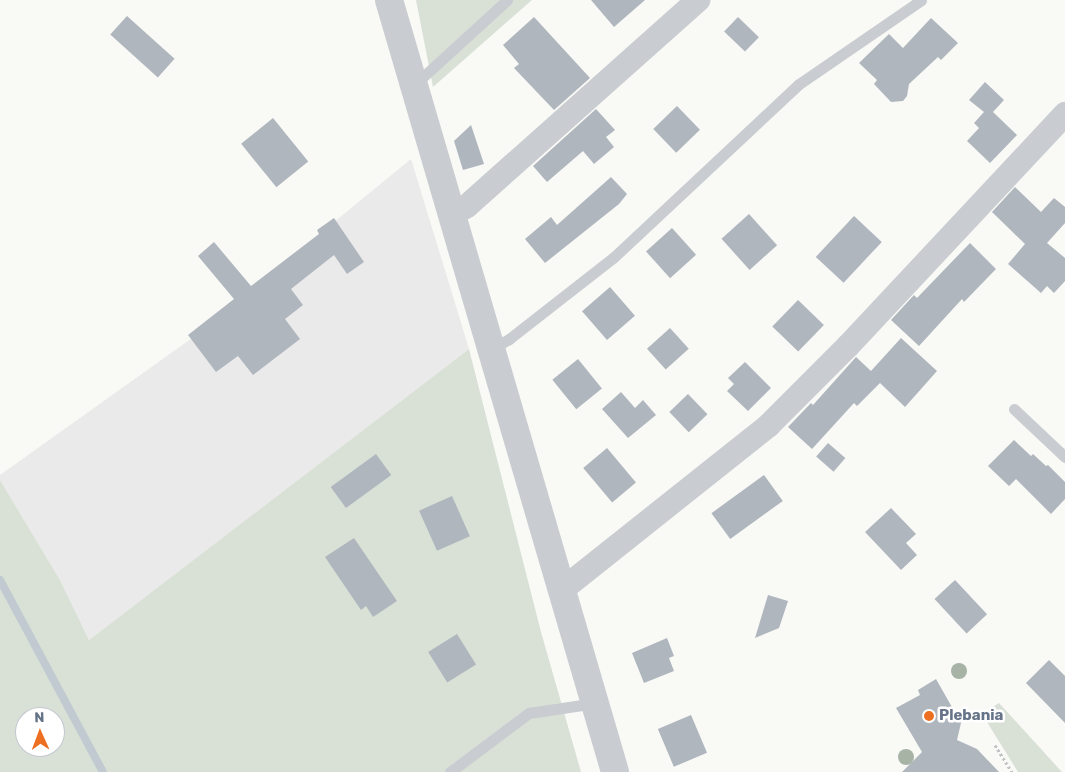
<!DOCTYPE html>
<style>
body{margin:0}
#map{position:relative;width:1065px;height:772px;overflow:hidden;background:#f9f9f6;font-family:Rubik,sans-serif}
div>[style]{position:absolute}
.built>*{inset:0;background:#eaeaea}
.green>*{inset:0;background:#d9e1d7}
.stream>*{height:8px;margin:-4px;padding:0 4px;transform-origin:4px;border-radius:4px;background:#c0cad0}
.building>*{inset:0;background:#afb6be;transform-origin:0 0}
.path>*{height:3px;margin-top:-1.5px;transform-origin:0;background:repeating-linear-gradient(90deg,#c0c2c5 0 2.5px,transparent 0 5px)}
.service>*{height:11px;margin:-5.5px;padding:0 5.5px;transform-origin:5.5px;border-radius:5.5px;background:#c9ccd0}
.minor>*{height:24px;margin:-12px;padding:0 12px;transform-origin:12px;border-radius:12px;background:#c9ccd0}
.tertiary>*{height:28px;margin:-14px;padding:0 14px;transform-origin:14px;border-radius:14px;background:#c9ccd0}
.trees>*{width:16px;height:16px;margin:-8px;border-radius:50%;background:#a6b3a5}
.dots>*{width:14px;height:14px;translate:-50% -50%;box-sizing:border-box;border:2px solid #fff;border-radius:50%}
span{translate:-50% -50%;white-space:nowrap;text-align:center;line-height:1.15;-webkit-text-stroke:5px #fff;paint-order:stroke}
.poi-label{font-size:15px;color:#667489;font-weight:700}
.left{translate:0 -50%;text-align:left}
.north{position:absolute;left:15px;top:707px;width:50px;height:50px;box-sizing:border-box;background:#fff;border:1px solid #c2c7d0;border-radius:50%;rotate:358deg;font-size:14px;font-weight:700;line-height:20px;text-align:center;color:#667489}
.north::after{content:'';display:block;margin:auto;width:18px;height:22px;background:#ed7022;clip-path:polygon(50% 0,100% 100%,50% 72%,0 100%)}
</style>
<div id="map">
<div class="built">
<div style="clip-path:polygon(411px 159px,469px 349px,89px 640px,60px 580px,0 480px,0 475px,195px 336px)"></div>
</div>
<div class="green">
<div style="clip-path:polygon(416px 0,532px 0,433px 87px)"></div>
<div style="clip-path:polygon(evenodd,469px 349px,541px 632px,581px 772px,0 772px,0 480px,60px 580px,89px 640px,469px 349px,25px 717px,55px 717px,55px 747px,25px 747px,25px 717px)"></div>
<div style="clip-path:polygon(999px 703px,1062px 772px,1018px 772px,982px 714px)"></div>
</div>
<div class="stream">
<div style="left:0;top:580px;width:218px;rotate:61.8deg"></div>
</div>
<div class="building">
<div style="clip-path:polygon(591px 0,645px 0,614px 27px)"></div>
<div style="left:127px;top:16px;width:64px;height:25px;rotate:42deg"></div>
<div style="clip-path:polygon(534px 17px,590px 78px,554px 110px,514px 68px,519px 64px,503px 45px)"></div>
<div style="left:738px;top:17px;width:29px;height:20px;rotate:44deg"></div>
<div style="clip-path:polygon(931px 18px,958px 43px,941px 60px,938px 57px,909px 84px,907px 96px,903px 101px,891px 102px,874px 84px,877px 80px,859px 63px,889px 34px,903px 48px)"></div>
<div style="clip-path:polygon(985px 82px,1004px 100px,993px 112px,1017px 135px,990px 163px,967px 141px,979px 128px,974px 123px,984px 112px,969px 100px)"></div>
<div style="left:677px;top:106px;width:33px;height:33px;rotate:46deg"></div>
<div style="clip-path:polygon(596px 109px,615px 130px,606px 137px,614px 147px,594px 164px,583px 151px,547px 182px,533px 166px)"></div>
<div style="left:273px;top:118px;width:56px;height:41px;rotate:51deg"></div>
<div style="clip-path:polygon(471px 125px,484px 164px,463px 170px,454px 141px)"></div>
<div style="clip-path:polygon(611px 177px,627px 194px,619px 204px,545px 263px,525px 239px,551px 217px,557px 225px)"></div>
<div style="clip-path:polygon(1015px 187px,1041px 212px,1054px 198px,1065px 207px,1065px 223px,1047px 243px,1065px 258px,1065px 281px,1054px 293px,1047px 286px,1041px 293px,1008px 264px,1025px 244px,992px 212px)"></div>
<div style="left:749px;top:214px;width:42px;height:37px;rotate:48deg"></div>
<div style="left:854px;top:216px;width:38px;height:56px;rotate:43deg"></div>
<div style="clip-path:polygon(334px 218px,364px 262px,347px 274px,334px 255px,291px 289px,303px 305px,285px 319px,300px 339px,253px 375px,238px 356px,216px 372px,188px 335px,234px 299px,198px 256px,214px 242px,251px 286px,319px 234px,317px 230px)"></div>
<div style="left:672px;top:228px;width:36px;height:35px;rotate:48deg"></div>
<div style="clip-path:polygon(970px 243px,996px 269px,964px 302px,962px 299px,919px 346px,891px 320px,914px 295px,917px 298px)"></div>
<div style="left:610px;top:287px;width:38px;height:37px;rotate:49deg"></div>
<div style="left:798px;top:300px;width:36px;height:37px;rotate:44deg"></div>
<div style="left:670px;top:328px;width:28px;height:31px;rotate:48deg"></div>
<div style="clip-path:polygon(901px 338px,937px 371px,905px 407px,880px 383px,857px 406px,854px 403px,812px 449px,788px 427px,811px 403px,813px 405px,856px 357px,871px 371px)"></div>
<div style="left:578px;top:359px;width:38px;height:33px;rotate:51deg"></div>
<div style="clip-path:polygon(745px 362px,771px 388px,748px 411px,727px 391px,734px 384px,728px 378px)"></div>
<div style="clip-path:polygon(621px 392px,635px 408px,643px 400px,656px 415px,628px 438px,602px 409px)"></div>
<div style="left:688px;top:394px;width:28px;height:26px;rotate:46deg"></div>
<div style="clip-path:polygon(1014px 440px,1031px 456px,1033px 454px,1046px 466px,1048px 465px,1065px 482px,1065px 499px,1051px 514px,1016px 479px,1009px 486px,988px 466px)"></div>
<div style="left:828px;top:443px;width:23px;height:18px;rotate:41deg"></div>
<div style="left:607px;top:448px;width:45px;height:31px;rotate:50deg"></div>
<div style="left:376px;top:454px;width:26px;height:56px;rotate:54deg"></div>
<div style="left:764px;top:475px;width:32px;height:65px;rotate:54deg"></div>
<div style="left:452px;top:496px;width:44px;height:36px;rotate:66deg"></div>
<div style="clip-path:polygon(891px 508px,916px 534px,906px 543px,917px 555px,901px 570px,865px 532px)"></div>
<div style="clip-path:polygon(354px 538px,397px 601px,373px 617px,366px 606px,361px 610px,325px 557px)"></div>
<div style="left:955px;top:580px;width:47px;height:28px;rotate:47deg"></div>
<div style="clip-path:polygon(768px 595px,788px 601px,779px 628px,755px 638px)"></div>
<div style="left:457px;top:634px;width:36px;height:34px;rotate:58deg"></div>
<div style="clip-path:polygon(667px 638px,674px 656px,669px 658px,674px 671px,644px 683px,632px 653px)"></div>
<div style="clip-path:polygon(1049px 660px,1065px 676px,1065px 723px,1026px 683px)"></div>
<div style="clip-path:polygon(936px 679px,961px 723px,957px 740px,977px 749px,999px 772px,902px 772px,922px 752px,896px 708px,920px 695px,918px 690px)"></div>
<div style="left:691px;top:715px;width:41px;height:36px;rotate:67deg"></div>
</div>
<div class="path">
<div style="left:995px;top:745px;width:32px;rotate:58deg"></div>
</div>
<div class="service">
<div style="left:414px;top:85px;width:126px;rotate:-42.4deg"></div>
<div style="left:491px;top:349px;width:21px;rotate:-29deg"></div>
<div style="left:509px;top:339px;width:133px;rotate:-38deg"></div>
<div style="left:614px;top:257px;width:253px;rotate:-43.1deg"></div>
<div style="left:799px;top:84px;width:148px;rotate:-34.5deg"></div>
<div style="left:1014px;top:409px;width:70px;rotate:43.3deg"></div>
<div style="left:450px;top:772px;width:99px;rotate:-36.8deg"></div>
<div style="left:529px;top:713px;width:67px;rotate:-8.6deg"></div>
</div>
<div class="minor">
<div style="left:451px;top:215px;width:18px;rotate:-29deg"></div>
<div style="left:467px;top:206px;width:310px;rotate:-41.7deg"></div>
<div style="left:563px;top:589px;width:263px;rotate:-38.5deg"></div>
<div style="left:769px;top:425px;width:112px;rotate:-45deg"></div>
<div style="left:848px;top:346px;width:318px;rotate:-46.9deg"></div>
</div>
<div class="tertiary">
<div style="left:389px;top:0;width:804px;rotate:73.68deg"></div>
</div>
<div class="trees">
<div style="left:959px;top:671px"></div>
<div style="left:906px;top:757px"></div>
</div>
<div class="dots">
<div style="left:929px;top:716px;background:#ed7022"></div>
</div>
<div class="poi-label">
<span class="left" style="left:939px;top:716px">Plebania</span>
</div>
<div class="north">N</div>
</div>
